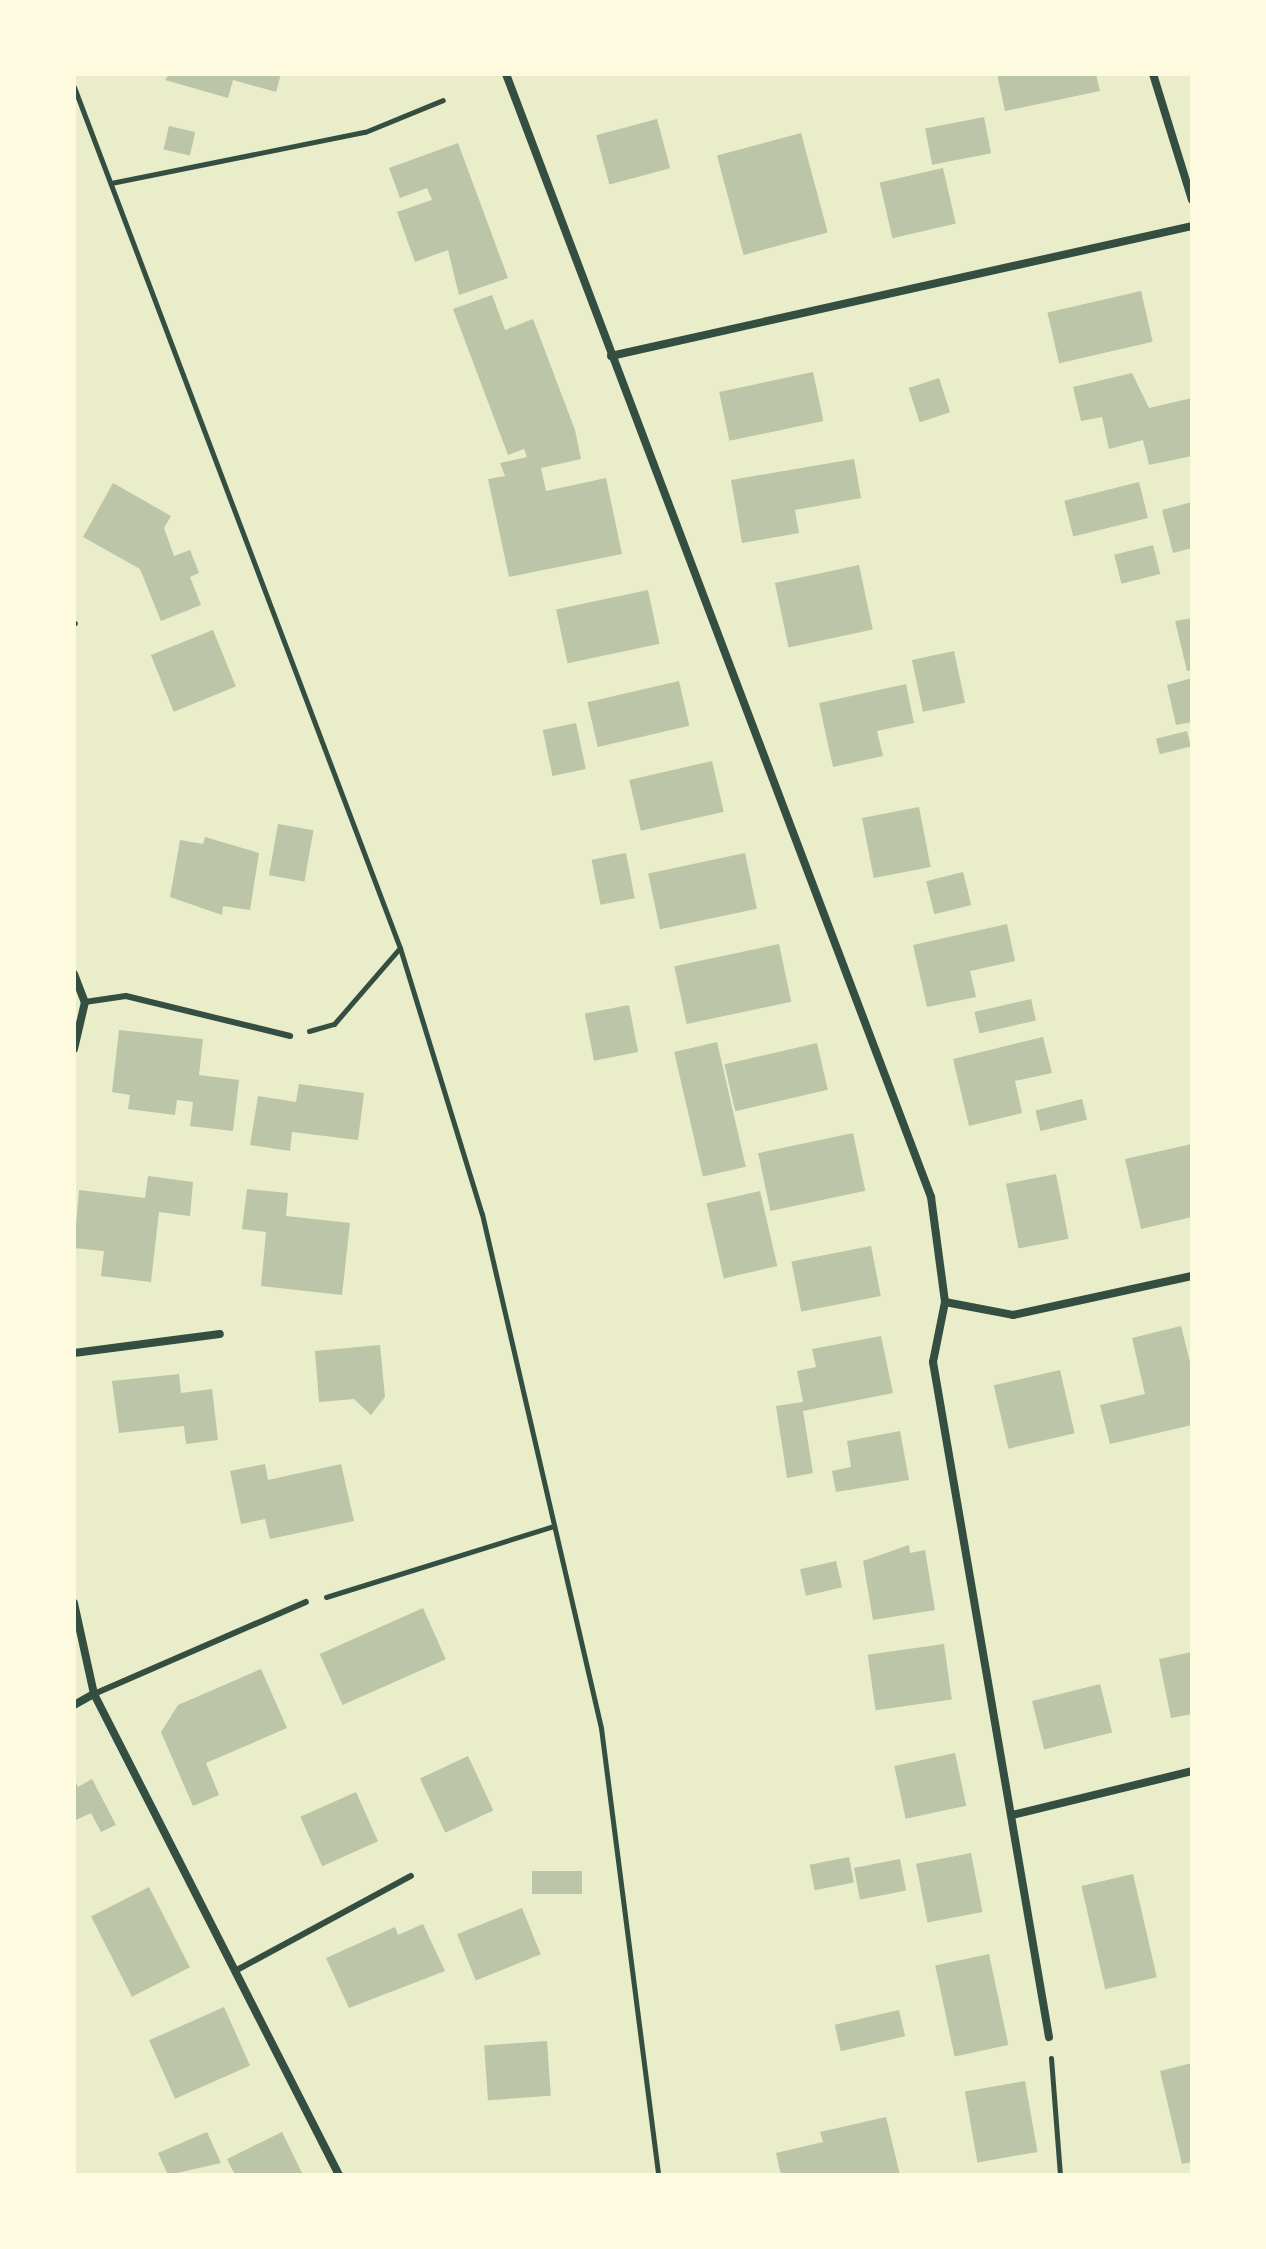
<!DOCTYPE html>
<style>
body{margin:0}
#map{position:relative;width:1266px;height:2249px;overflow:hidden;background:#e9edc9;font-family:Montserrat,sans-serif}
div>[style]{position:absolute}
.building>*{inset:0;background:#bcc5a7;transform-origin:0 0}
.path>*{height:5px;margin:-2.5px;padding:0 2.5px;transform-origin:2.5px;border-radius:2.5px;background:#344e41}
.service>*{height:6px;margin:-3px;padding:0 3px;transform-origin:3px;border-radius:3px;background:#344e41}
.minor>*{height:8px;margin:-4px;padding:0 4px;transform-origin:4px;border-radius:4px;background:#344e41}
span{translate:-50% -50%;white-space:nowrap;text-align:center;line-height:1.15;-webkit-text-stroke:6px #fefae0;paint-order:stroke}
.frame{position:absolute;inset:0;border:76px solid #fefae0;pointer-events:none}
</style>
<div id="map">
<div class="building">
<div style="clip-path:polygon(169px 74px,281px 74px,276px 92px,233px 80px,228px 98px,165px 80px)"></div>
<div style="clip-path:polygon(997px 74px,1096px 74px,1100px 91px,1005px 111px)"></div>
<div style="left:984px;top:117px;width:37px;height:60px;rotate:79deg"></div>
<div style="left:657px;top:119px;width:51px;height:63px;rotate:75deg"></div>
<div style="left:169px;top:126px;width:27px;height:24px;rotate:13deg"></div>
<div style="left:801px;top:133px;width:103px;height:87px;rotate:75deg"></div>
<div style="clip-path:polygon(458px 143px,508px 278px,459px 295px,448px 250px,415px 262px,397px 212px,432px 200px,427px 188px,400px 198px,389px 168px)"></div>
<div style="left:943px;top:168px;width:57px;height:65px;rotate:77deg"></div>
<div style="left:1141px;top:291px;width:52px;height:96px;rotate:77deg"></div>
<div style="clip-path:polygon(492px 295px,505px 330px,533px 319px,575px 430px,581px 459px,541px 468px,546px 491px,606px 478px,622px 554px,509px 577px,488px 479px,505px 476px,500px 463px,527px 457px,524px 449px,508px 455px,453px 309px)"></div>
<div style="left:813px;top:372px;width:50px;height:96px;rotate:78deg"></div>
<div style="clip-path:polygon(1132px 373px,1149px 408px,1192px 398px,1192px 456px,1149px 465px,1143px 440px,1109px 449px,1102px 417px,1081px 421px,1073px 387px)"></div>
<div style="left:939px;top:378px;width:36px;height:32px;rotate:72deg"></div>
<div style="clip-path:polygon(854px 459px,861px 498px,795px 510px,799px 533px,742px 543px,731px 480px)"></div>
<div style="left:1139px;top:482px;width:37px;height:77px;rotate:76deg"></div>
<div style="clip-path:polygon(113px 483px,171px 516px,164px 528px,174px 556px,190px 550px,199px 573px,190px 577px,201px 605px,161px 621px,140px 569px,83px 537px)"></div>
<div style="clip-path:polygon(1192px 502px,1192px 548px,1173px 553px,1162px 510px)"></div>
<div style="left:1153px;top:545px;width:30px;height:40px;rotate:76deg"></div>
<div style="left:859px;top:565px;width:66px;height:86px;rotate:78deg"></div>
<div style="left:648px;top:590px;width:55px;height:94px;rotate:78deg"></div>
<div style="clip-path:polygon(1192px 618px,1192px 670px,1187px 671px,1175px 621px)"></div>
<div style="left:213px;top:630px;width:61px;height:67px;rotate:68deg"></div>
<div style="left:954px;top:651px;width:53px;height:43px;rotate:78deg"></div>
<div style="clip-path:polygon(1192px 678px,1192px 722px,1176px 725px,1167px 685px)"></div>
<div style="left:679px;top:681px;width:46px;height:94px;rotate:77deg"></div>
<div style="clip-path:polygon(906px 684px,914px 723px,877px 731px,883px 756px,833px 767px,819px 703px)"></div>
<div style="left:576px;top:723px;width:47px;height:34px;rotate:78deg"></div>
<div style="left:1187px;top:731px;width:16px;height:32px;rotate:76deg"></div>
<div style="left:712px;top:761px;width:52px;height:85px;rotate:77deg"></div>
<div style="left:919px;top:807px;width:61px;height:58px;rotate:79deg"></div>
<div style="left:278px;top:824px;width:36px;height:52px;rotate:10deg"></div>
<div style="clip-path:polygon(205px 837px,259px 853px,250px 910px,223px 906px,222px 915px,170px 897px,180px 840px,203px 844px)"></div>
<div style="left:626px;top:853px;width:46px;height:35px;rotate:79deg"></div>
<div style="left:745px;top:853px;width:57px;height:99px;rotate:78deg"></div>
<div style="left:963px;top:872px;width:34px;height:38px;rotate:76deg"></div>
<div style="clip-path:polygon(1007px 924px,1015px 961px,970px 971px,976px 997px,927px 1007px,913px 945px)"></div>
<div style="left:779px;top:944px;width:59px;height:107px;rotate:78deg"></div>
<div style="left:1031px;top:999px;width:22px;height:58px;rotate:77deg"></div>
<div style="left:629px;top:1005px;width:48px;height:45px;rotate:79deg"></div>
<div style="clip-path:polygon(119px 1030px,203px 1039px,199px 1075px,239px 1080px,233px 1131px,190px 1126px,193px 1102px,177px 1100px,175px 1115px,128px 1109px,130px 1095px,112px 1092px)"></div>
<div style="clip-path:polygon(1043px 1037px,1052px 1073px,1015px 1081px,1022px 1113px,969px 1126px,953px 1059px)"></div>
<div style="left:717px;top:1042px;width:128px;height:44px;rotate:77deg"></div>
<div style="left:817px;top:1043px;width:48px;height:95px;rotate:77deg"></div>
<div style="clip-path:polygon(299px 1084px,364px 1093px,358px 1140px,292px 1132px,290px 1151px,250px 1145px,258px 1096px,296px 1102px)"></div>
<div style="left:1082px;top:1099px;width:21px;height:48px;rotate:76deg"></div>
<div style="left:853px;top:1133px;width:59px;height:97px;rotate:78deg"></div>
<div style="clip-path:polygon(1192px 1144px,1192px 1217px,1141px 1229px,1125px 1159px)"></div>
<div style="left:1056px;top:1174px;width:66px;height:51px;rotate:79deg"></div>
<div style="clip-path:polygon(148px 1176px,193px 1182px,190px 1216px,159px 1212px,151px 1282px,101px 1276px,104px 1251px,74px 1248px,79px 1190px,145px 1198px)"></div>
<div style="clip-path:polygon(247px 1189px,288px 1193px,286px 1216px,350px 1223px,342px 1295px,261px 1286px,266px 1232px,242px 1229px)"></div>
<div style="left:760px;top:1191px;width:77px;height:55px;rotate:77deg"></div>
<div style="left:871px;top:1246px;width:51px;height:81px;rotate:79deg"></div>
<div style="clip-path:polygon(1181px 1326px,1192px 1370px,1192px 1425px,1110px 1444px,1100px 1405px,1145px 1394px,1132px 1338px)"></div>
<div style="clip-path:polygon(881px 1336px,893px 1393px,803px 1411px,813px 1473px,787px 1478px,776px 1406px,803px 1402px,797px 1371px,816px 1367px,812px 1349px)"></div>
<div style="clip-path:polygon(380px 1345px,385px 1397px,371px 1415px,354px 1399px,319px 1402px,315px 1351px)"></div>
<div style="left:1060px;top:1370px;width:65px;height:68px;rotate:77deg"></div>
<div style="clip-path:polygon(179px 1374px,181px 1393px,212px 1389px,218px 1440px,186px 1444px,184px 1426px,119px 1433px,112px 1381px)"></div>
<div style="clip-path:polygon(900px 1431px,909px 1480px,836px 1492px,832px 1471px,851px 1467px,847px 1441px)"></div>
<div style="clip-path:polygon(265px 1464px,268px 1480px,341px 1464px,354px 1521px,270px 1539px,265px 1519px,241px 1524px,230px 1471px)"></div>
<div style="clip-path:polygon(909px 1545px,910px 1553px,925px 1550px,935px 1610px,873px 1620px,863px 1561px)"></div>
<div style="left:836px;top:1561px;width:27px;height:37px;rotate:77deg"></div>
<div style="left:423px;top:1608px;width:56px;height:113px;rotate:66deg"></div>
<div style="left:944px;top:1644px;width:56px;height:77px;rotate:82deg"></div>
<div style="clip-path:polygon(1192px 1652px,1192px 1714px,1171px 1718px,1159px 1659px)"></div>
<div style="clip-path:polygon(261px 1669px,287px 1728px,206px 1763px,219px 1795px,193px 1806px,161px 1732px,178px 1705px)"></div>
<div style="left:1100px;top:1684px;width:50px;height:70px;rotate:76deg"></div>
<div style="left:955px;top:1753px;width:54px;height:62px;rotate:78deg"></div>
<div style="left:468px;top:1756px;width:60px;height:53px;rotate:65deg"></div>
<div style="clip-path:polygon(74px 1779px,78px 1787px,92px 1779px,116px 1825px,101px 1832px,91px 1813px,74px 1821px)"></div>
<div style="left:356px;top:1792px;width:54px;height:61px;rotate:66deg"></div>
<div style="left:971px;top:1853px;width:60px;height:56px;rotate:79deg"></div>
<div style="left:849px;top:1857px;width:26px;height:40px;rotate:79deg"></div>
<div style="left:900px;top:1859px;width:32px;height:47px;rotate:79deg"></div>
<div style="left:532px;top:1871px;width:50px;height:23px"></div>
<div style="left:1133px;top:1874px;width:106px;height:53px;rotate:77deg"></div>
<div style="left:149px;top:1887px;width:90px;height:65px;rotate:63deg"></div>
<div style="left:522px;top:1908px;width:50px;height:70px;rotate:68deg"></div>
<div style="clip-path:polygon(423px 1924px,445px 1971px,349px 2008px,326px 1958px,395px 1927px,398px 1935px)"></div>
<div style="left:989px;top:1954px;width:93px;height:55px;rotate:78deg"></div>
<div style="left:224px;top:2007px;width:64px;height:82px;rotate:66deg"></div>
<div style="left:899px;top:2010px;width:27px;height:66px;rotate:77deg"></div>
<div style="left:547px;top:2041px;width:55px;height:63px;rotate:86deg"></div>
<div style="clip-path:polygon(1192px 2063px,1192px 2162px,1182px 2164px,1160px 2071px)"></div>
<div style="left:1025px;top:2081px;width:72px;height:61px;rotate:80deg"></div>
<div style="clip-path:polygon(886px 2117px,900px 2175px,781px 2175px,776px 2153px,823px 2142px,820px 2132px)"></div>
<div style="clip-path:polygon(207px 2132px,221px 2163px,168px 2175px,158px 2153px)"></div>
<div style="clip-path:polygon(282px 2132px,303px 2175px,235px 2175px,227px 2159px)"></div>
</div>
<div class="path">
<div style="left:74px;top:87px;width:921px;rotate:69.26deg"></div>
<div style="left:400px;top:948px;width:278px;rotate:72.9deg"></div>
<div style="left:482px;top:1214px;width:528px;rotate:76.96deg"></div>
<div style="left:601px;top:1728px;width:451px;rotate:82.7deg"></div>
<div style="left:111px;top:183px;width:259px;rotate:-11.4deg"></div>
<div style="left:365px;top:132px;width:84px;rotate:-22.3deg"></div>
<div style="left:309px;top:1031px;width:26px;rotate:-16deg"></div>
<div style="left:334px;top:1024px;width:99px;rotate:-49.1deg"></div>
<div style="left:326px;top:1597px;width:239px;rotate:-17.3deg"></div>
<div style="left:1051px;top:2058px;width:117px;rotate:85.6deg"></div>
</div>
<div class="service">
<div style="left:74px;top:623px;width:1px;rotate:45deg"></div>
<div style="left:85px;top:1002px;width:41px;rotate:-8.3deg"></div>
<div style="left:126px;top:996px;width:169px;rotate:13.7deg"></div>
<div style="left:94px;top:1694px;width:231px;rotate:-23.5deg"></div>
<div style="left:235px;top:1971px;width:200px;rotate:-28.4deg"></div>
</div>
<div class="minor">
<div style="left:506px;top:74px;width:1201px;rotate:69.27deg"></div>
<div style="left:931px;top:1197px;width:106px;rotate:82.4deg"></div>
<div style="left:945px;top:1302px;width:61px;rotate:101.3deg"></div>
<div style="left:933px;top:1362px;width:685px;rotate:80.25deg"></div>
<div style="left:1153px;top:74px;width:132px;rotate:72.8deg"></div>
<div style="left:611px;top:356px;width:595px;rotate:-12.61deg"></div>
<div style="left:74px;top:974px;width:30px;rotate:69deg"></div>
<div style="left:85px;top:1002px;width:48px;rotate:103.2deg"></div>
<div style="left:945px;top:1302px;width:69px;rotate:10.8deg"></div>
<div style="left:1013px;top:1315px;width:183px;rotate:-12.3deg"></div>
<div style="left:74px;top:1353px;width:147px;rotate:-7.4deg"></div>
<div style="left:74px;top:1603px;width:93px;rotate:77.6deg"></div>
<div style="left:94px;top:1694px;width:540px;rotate:63.01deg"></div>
<div style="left:74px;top:1705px;width:23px;rotate:-29deg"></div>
<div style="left:1012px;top:1815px;width:185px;rotate:-13.7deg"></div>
</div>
<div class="frame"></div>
</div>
